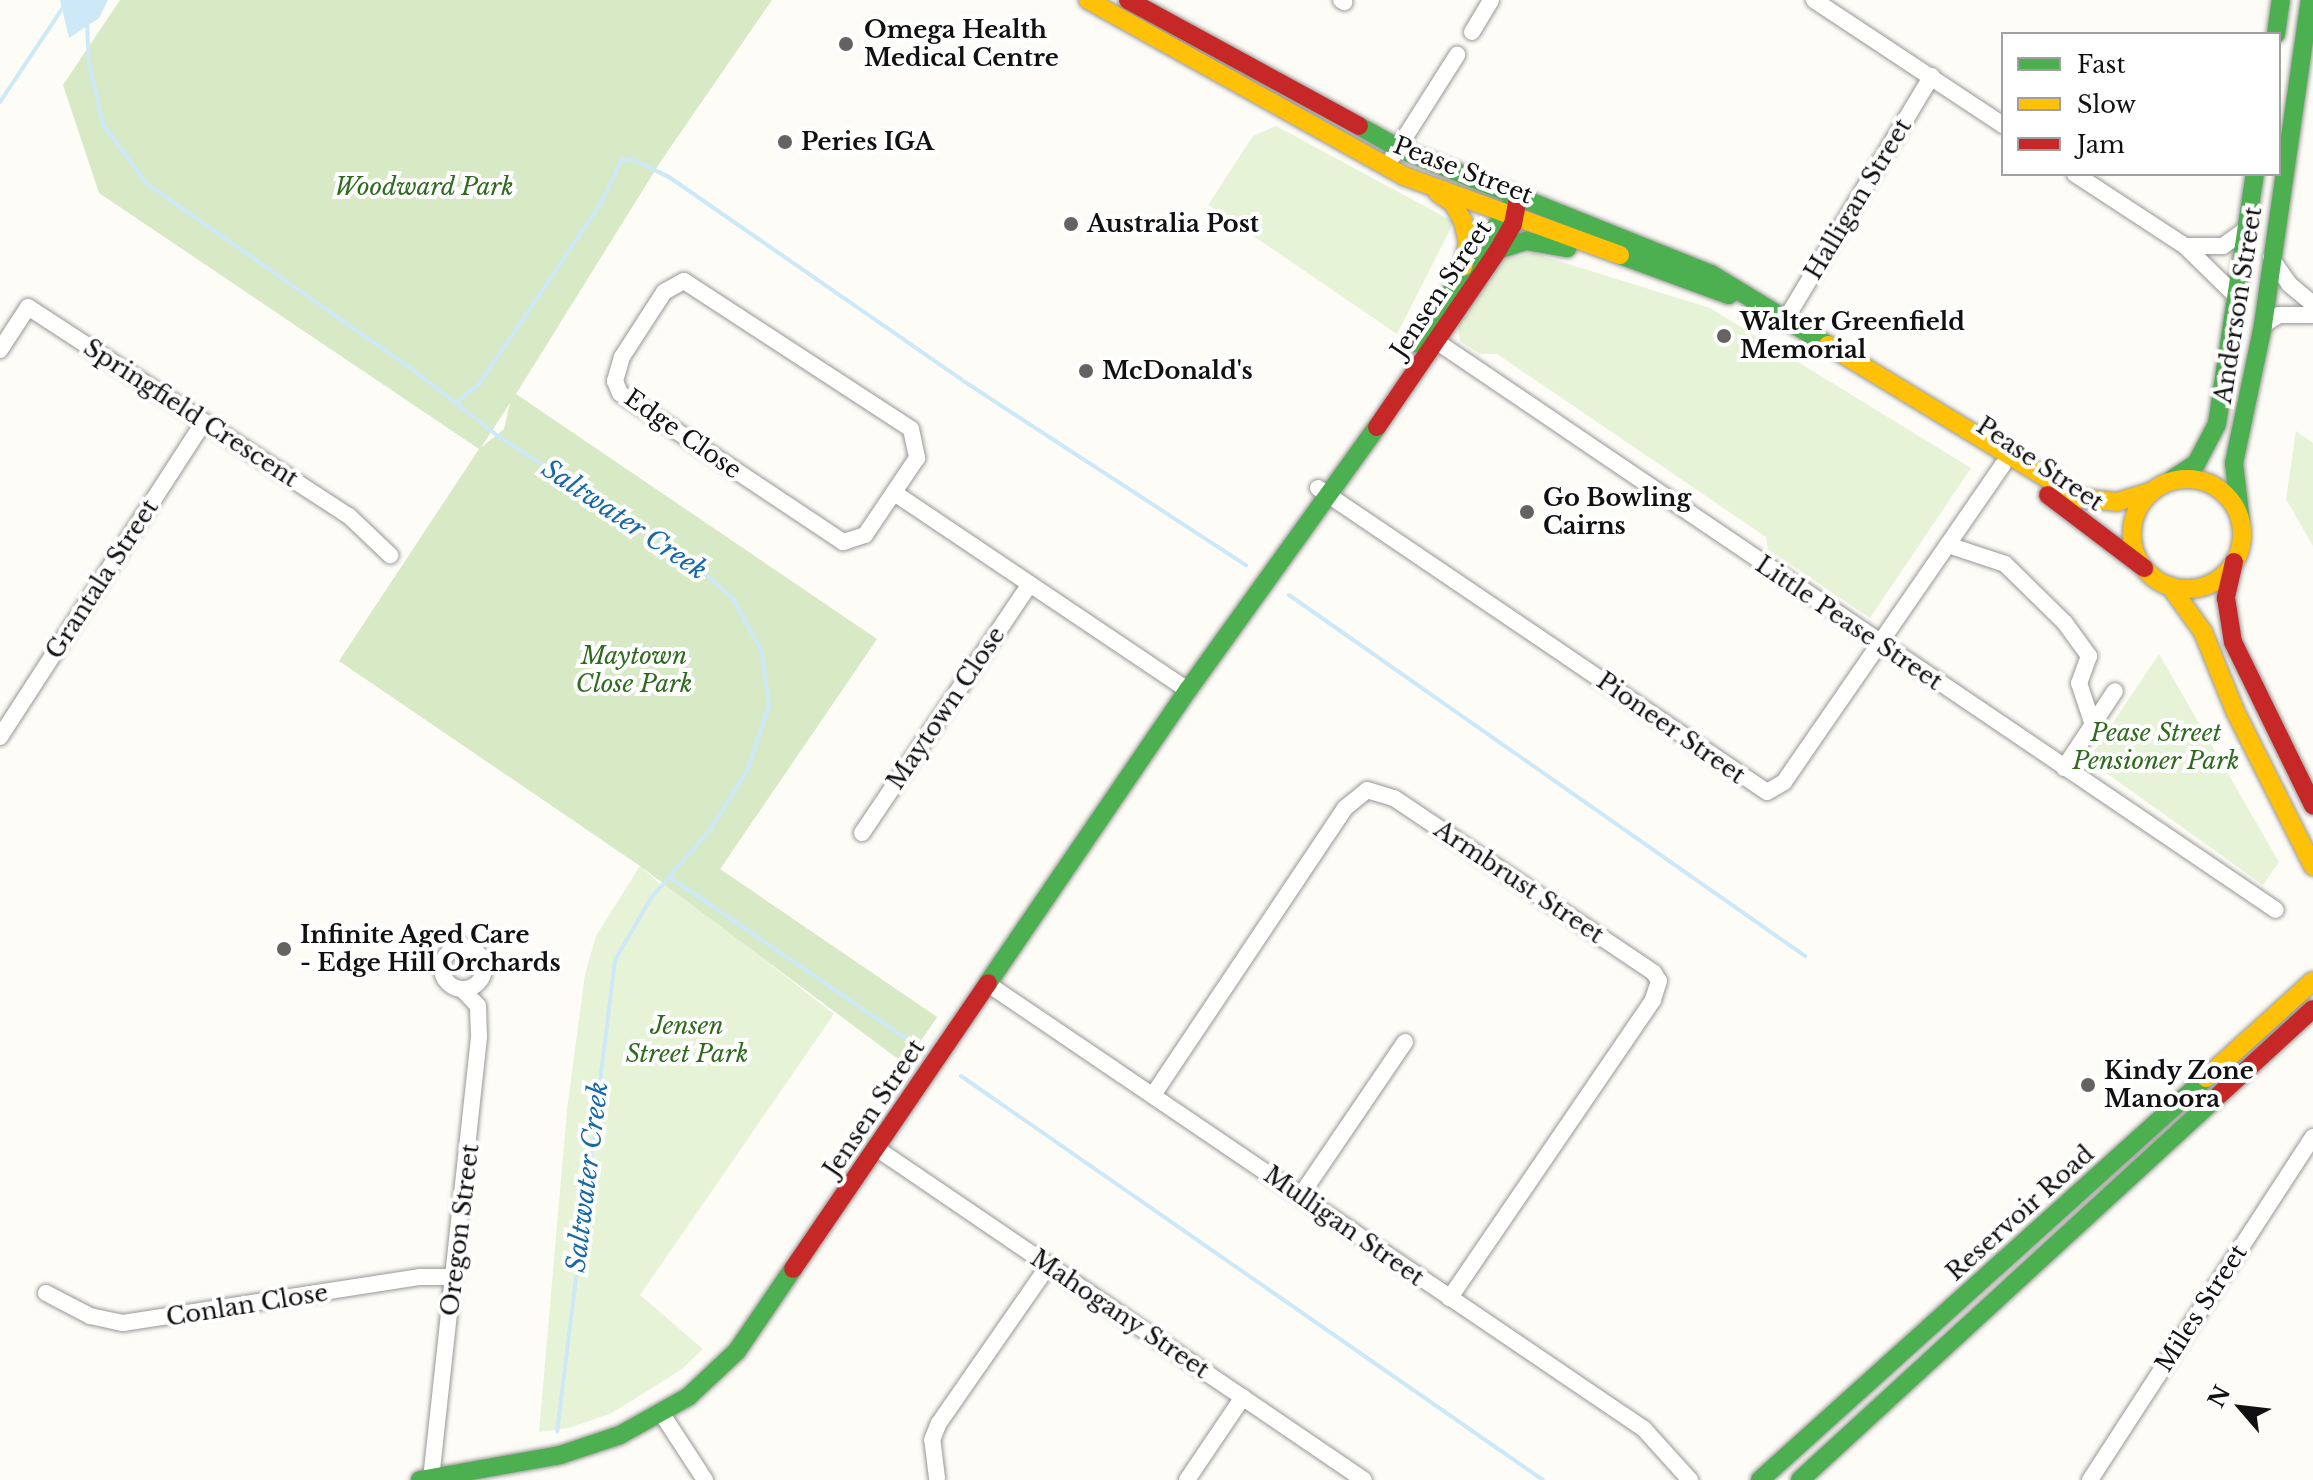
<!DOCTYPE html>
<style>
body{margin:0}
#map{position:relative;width:2313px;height:1480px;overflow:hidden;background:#fdfcf7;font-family:"Libre Baskerville",serif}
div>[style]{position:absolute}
.green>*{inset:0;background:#e7f3d7}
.forest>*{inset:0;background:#d8eac5}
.water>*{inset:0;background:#cde8f7}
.stream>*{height:4px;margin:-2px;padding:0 2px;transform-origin:2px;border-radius:2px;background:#cde8f7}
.roads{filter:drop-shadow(0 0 2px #979795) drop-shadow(0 0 2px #979795)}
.street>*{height:16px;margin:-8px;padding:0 8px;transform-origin:8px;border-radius:8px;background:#fffffe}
.street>.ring{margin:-8px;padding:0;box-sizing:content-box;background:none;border:16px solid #fffffe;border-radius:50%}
.fast>*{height:18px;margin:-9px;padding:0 9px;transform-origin:9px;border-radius:9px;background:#4caf50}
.slow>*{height:18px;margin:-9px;padding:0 9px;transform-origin:9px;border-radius:9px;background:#ffc107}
.slow>.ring{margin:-9px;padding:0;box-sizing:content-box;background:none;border:18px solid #ffc107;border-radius:50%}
.jam>*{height:18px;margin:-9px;padding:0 9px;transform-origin:9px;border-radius:9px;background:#c62828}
.dots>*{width:22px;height:22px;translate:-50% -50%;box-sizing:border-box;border:4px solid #fff;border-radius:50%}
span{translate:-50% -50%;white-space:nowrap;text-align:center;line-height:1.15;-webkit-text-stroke:8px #fff;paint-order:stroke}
.poi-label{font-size:24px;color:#111;font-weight:700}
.left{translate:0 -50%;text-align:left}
.street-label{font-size:24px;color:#111}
.park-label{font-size:24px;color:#2f6b1f;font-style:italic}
.water-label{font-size:26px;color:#1768a6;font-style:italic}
.legend{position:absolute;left:2001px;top:32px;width:280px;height:144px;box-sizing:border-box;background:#fff;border:2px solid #a0a0a0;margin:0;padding:10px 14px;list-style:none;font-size:24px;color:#111}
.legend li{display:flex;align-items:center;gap:16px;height:40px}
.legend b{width:40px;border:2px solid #a0a0a0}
.north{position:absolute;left:2201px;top:1368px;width:80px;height:80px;-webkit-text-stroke:6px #fff;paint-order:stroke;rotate:298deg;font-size:22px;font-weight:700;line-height:32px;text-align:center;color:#111}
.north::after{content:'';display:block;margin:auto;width:28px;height:36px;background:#111;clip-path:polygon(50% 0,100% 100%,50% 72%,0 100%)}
</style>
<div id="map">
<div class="green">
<div style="clip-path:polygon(1276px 126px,1454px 222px,1397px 334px,1208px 205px,1253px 136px)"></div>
<div style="clip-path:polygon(1533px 253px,1710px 308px,1971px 468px,1870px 618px,1768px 549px,1766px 537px,1497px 354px,1480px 354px,1460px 341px,1458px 325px,1503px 260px)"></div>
<div style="clip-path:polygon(2296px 431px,2313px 443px,2313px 546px,2286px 499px)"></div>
<div style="clip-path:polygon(877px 639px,720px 869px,937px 1017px,905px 1064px,757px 954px,834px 1014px,640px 1295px,703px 1349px,682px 1369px,612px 1413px,569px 1428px,539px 1432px,567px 1110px,585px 974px,596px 936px,640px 866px,661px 885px)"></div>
<div style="clip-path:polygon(2159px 654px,2279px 862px,2263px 885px,2088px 760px)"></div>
</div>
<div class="forest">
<div style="clip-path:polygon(evenodd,120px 0,772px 0,661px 161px,516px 394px,877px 639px,720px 869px,937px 1017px,905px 1064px,640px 866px,339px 661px,479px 449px,99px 193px,63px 85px,120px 0,510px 403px,504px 429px,482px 447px,482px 446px,510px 403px)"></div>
</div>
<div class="water">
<div style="clip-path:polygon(60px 0,108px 0,99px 18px,69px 38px)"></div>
</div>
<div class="stream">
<div style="left:87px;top:22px;width:42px;rotate:87.3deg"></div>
<div style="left:89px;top:64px;width:62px;rotate:76.9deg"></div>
<div style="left:103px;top:124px;width:73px;rotate:53.9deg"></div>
<div style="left:146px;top:183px;width:325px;rotate:35deg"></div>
<div style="left:412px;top:369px;width:109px;rotate:37.9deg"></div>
<div style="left:498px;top:436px;width:227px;rotate:32.6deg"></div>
<div style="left:689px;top:558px;width:60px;rotate:43deg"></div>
<div style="left:733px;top:599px;width:58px;rotate:61.2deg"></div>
<div style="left:761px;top:650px;width:56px;rotate:81.7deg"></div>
<div style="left:769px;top:705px;width:67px;rotate:108.2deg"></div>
<div style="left:748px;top:769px;width:72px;rotate:121.9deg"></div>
<div style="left:710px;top:830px;width:90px;rotate:130.9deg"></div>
<div style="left:651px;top:898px;width:72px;rotate:120.1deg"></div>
<div style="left:615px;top:960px;width:475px;rotate:97deg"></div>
<div style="left:0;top:102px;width:123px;rotate:-56.3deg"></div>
<div style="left:457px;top:402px;width:27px;rotate:-39deg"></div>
<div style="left:478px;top:385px;width:44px;rotate:-55.2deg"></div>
<div style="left:503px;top:349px;width:176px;rotate:-56.1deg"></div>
<div style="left:601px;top:203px;width:49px;rotate:-64.5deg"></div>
<div style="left:622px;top:159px;width:12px;rotate:5deg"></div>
<div style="left:634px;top:160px;width:39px;rotate:26deg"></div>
<div style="left:669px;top:177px;width:364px;rotate:34.7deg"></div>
<div style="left:968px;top:384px;width:332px;rotate:33.1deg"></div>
<div style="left:1289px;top:595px;width:630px;rotate:34.98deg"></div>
<div style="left:668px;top:876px;width:300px;rotate:34.3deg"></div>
<div style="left:961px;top:1076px;width:708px;rotate:34.77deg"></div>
</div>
<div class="roads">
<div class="street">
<div style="left:1341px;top:0;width:4px;rotate:34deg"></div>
<div style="left:1814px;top:0;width:227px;rotate:33.5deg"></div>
<div style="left:1472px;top:32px;width:37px;rotate:-59deg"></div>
<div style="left:1393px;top:156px;width:120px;rotate:-57.6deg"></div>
<div style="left:2075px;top:174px;width:131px;rotate:33.2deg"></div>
<div style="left:2185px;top:246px;width:71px;rotate:44.4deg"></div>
<div style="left:2185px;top:246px;width:38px"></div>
<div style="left:2223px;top:246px;width:29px;rotate:-36deg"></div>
<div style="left:2271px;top:258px;width:32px;rotate:55deg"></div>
<div style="left:2289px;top:284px;width:31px;rotate:40deg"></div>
<div style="left:684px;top:281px;width:271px;rotate:33.1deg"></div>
<div style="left:911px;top:429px;width:30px;rotate:78deg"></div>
<div style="left:917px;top:458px;width:93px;rotate:124deg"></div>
<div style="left:865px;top:535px;width:23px;rotate:162deg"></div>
<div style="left:843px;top:542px;width:268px;rotate:-146.3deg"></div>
<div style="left:620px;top:393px;width:13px;rotate:-113deg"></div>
<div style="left:615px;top:381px;width:25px;rotate:-74deg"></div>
<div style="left:622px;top:357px;width:77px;rotate:-57.1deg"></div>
<div style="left:664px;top:292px;width:23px;rotate:-29deg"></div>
<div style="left:1784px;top:322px;width:287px;rotate:-59deg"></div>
<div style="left:2263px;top:325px;width:19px;rotate:-32deg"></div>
<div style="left:2279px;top:315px;width:34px"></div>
<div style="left:1427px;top:335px;width:1025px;rotate:34.11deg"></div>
<div style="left:0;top:350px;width:51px;rotate:-56.9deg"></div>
<div style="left:28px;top:307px;width:383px;rotate:33.1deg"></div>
<div style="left:349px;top:516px;width:57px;rotate:43.6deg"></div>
<div style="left:1318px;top:488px;width:542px;rotate:34.1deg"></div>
<div style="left:1767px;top:792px;width:20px;rotate:-30deg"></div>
<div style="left:1784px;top:782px;width:385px;rotate:-55.4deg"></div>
<div style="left:896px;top:494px;width:352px;rotate:33.9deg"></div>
<div style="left:1948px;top:545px;width:60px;rotate:18.4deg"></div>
<div style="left:2005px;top:564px;width:84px;rotate:44.5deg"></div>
<div style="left:2065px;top:623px;width:41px;rotate:54deg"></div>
<div style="left:2089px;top:656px;width:29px;rotate:110deg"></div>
<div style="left:2079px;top:683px;width:44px;rotate:71.6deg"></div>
<div style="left:0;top:737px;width:375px;rotate:-57.1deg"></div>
<div style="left:2064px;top:768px;width:92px;rotate:-56.5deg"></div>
<div style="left:862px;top:833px;width:300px;rotate:-56deg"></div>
<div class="ring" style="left:442px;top:947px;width:26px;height:26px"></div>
<div style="left:988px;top:984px;width:793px;rotate:34.15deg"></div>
<div style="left:1644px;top:1429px;width:69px;rotate:48deg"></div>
<div style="left:1153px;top:1095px;width:345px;rotate:-56.2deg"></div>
<div style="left:1345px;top:808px;width:28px;rotate:-39deg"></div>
<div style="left:1367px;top:790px;width:28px;rotate:17deg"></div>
<div style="left:1394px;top:798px;width:313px;rotate:33.9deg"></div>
<div style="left:1654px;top:973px;width:9px;rotate:58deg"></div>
<div style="left:1659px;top:981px;width:20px;rotate:108deg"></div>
<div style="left:1653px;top:1000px;width:361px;rotate:124.3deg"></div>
<div style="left:876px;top:1148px;width:590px;rotate:34.23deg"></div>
<div style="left:1301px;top:1195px;width:185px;rotate:-55.8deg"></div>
<div style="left:46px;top:1293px;width:50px;rotate:27.6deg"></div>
<div style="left:90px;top:1316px;width:34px;rotate:12deg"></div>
<div style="left:123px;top:1323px;width:301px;rotate:-8.8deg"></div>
<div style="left:420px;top:1277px;width:33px"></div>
<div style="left:662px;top:1414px;width:79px;rotate:56.9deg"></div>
<div style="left:937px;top:1478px;width:38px;rotate:-97deg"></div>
<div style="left:932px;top:1440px;width:18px;rotate:-68deg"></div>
<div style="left:939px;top:1423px;width:193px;rotate:-55.2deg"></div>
<div style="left:431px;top:1479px;width:446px;rotate:-83.8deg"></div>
<div style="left:479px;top:1036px;width:30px;rotate:-92deg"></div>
<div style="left:478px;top:1006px;width:23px;rotate:-133deg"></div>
<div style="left:1187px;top:1480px;width:100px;rotate:-56deg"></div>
<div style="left:2090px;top:1480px;width:409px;rotate:-57deg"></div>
</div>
<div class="fast">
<div style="left:2276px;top:34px;width:34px;rotate:-82deg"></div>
<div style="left:1359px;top:126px;width:49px;rotate:29.2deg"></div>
<div style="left:1402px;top:150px;width:333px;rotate:21.9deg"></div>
<div style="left:1711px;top:274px;width:137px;rotate:31.3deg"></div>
<div style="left:1498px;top:250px;width:29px;rotate:-18deg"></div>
<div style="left:1526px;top:241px;width:42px;rotate:9.7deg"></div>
<div style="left:1620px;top:255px;width:116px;rotate:20.2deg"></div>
<div style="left:1416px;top:343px;width:169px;rotate:-55.4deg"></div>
<div style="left:2171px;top:480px;width:30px;rotate:-33deg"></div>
<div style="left:2196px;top:464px;width:45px;rotate:-62.3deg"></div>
<div style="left:2217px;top:424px;width:253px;rotate:-81.4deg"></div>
<div style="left:2241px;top:523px;width:60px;rotate:-96.7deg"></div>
<div style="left:2234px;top:463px;width:141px;rotate:-78.1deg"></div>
<div style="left:2263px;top:325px;width:328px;rotate:-81.8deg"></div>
<div style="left:988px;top:983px;width:355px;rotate:-55.7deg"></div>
<div style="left:1188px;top:690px;width:324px;rotate:-54.3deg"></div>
<div style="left:420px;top:1480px;width:142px;rotate:-10.1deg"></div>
<div style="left:560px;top:1455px;width:63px;rotate:-18.4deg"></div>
<div style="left:620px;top:1435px;width:78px;rotate:-29.2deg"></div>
<div style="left:688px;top:1397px;width:67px;rotate:-43.2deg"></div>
<div style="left:737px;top:1351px;width:99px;rotate:-55.7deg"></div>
<div style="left:1760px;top:1480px;width:600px;rotate:-42.03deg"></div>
<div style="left:1800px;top:1480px;width:569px;rotate:-42.58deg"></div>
</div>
<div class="slow">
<div style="left:1088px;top:0;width:362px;rotate:29.1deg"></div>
<div style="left:1404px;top:176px;width:230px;rotate:20.1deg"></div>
<div style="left:1438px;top:193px;width:18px;rotate:34deg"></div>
<div style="left:1453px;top:203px;width:21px;rotate:61deg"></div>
<div style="left:1463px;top:221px;width:22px;rotate:77deg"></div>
<div style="left:1468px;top:242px;width:25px;rotate:101deg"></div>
<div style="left:1828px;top:345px;width:295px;rotate:31.3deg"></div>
<div style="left:2080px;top:498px;width:37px;rotate:6deg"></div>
<div style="left:2117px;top:502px;width:38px;rotate:-17deg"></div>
<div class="ring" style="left:2132px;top:479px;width:92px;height:92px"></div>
<div style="left:2170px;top:586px;width:57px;rotate:54.3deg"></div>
<div style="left:2203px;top:632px;width:85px;rotate:67.9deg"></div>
<div style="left:2235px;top:711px;width:174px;rotate:63.3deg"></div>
<div style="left:2206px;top:1078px;width:144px;rotate:-42.2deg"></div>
</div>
<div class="jam">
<div style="left:1128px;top:0;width:263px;rotate:28.6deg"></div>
<div style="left:1377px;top:427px;width:214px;rotate:-55.6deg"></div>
<div style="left:1498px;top:250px;width:30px;rotate:-60deg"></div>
<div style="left:1513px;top:224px;width:26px;rotate:-79deg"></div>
<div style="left:2048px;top:495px;width:121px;rotate:37.2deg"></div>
<div style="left:2234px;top:562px;width:37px;rotate:103deg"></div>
<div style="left:2226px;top:598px;width:45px;rotate:81deg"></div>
<div style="left:2233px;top:642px;width:182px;rotate:63.9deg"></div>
<div style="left:2219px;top:1095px;width:127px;rotate:-42.5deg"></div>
<div style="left:793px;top:1269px;width:346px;rotate:-55.7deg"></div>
</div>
</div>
<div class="dots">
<div style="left:846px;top:44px;background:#646362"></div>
<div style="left:785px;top:142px;background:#646362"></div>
<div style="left:1071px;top:224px;background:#646362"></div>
<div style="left:1724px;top:336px;background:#646362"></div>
<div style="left:1086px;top:371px;background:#646362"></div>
<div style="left:1527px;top:512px;background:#646362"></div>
<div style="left:284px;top:949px;background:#646362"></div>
<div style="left:2088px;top:1085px;background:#646362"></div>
</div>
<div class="poi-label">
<span class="left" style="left:864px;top:44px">Omega Health<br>Medical Centre</span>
<span class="left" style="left:801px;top:142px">Peries IGA</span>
<span class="left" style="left:1087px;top:224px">Australia Post</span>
<span class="left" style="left:1740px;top:336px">Walter Greenfield<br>Memorial</span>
<span class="left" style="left:1102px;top:371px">McDonald's</span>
<span class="left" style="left:1543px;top:512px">Go Bowling<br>Cairns</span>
<span class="left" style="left:300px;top:949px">Infinite Aged Care<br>- Edge Hill Orchards</span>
<span class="left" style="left:2104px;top:1085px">Kindy Zone<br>Manoora</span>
</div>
<div class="street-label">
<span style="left:1463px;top:170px;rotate:21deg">Pease Street</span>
<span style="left:1858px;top:199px;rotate:-59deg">Halligan Street</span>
<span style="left:1441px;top:289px;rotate:-56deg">Jensen Street</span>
<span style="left:2238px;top:305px;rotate:-81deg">Anderson Street</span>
<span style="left:191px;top:413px;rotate:33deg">Springfield Crescent</span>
<span style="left:683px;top:434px;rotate:35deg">Edge Close</span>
<span style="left:2040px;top:464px;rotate:34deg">Pease Street</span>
<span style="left:102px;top:579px;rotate:-57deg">Grantala Street</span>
<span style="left:1849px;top:623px;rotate:34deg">Little Pease Street</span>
<span style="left:946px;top:708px;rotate:-56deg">Maytown Close</span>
<span style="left:1671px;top:728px;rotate:35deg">Pioneer Street</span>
<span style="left:1519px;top:882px;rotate:34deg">Armbrust Street</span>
<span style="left:874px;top:1108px;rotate:-56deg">Jensen Street</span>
<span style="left:2020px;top:1213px;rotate:-42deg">Reservoir Road</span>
<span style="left:1344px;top:1226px;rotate:35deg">Mulligan Street</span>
<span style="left:460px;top:1230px;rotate:-83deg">Oregon Street</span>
<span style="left:247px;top:1305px;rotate:-9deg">Conlan Close</span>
<span style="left:2201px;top:1308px;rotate:-57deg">Miles Street</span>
<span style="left:1120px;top:1314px;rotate:34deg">Mahogany Street</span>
</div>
<div class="park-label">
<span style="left:424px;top:187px">Woodward Park</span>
<span style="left:634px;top:670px">Maytown<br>Close Park</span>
<span style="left:2156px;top:747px">Pease Street<br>Pensioner Park</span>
<span style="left:687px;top:1040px">Jensen<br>Street Park</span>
</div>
<div class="water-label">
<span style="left:624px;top:520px;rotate:34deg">Saltwater Creek</span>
<span style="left:588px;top:1177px;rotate:-83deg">Saltwater Creek</span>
</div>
<ul class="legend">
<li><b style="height:10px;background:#4caf50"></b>Fast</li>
<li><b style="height:10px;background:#ffc107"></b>Slow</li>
<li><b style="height:10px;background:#c62828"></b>Jam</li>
</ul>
<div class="north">N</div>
</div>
